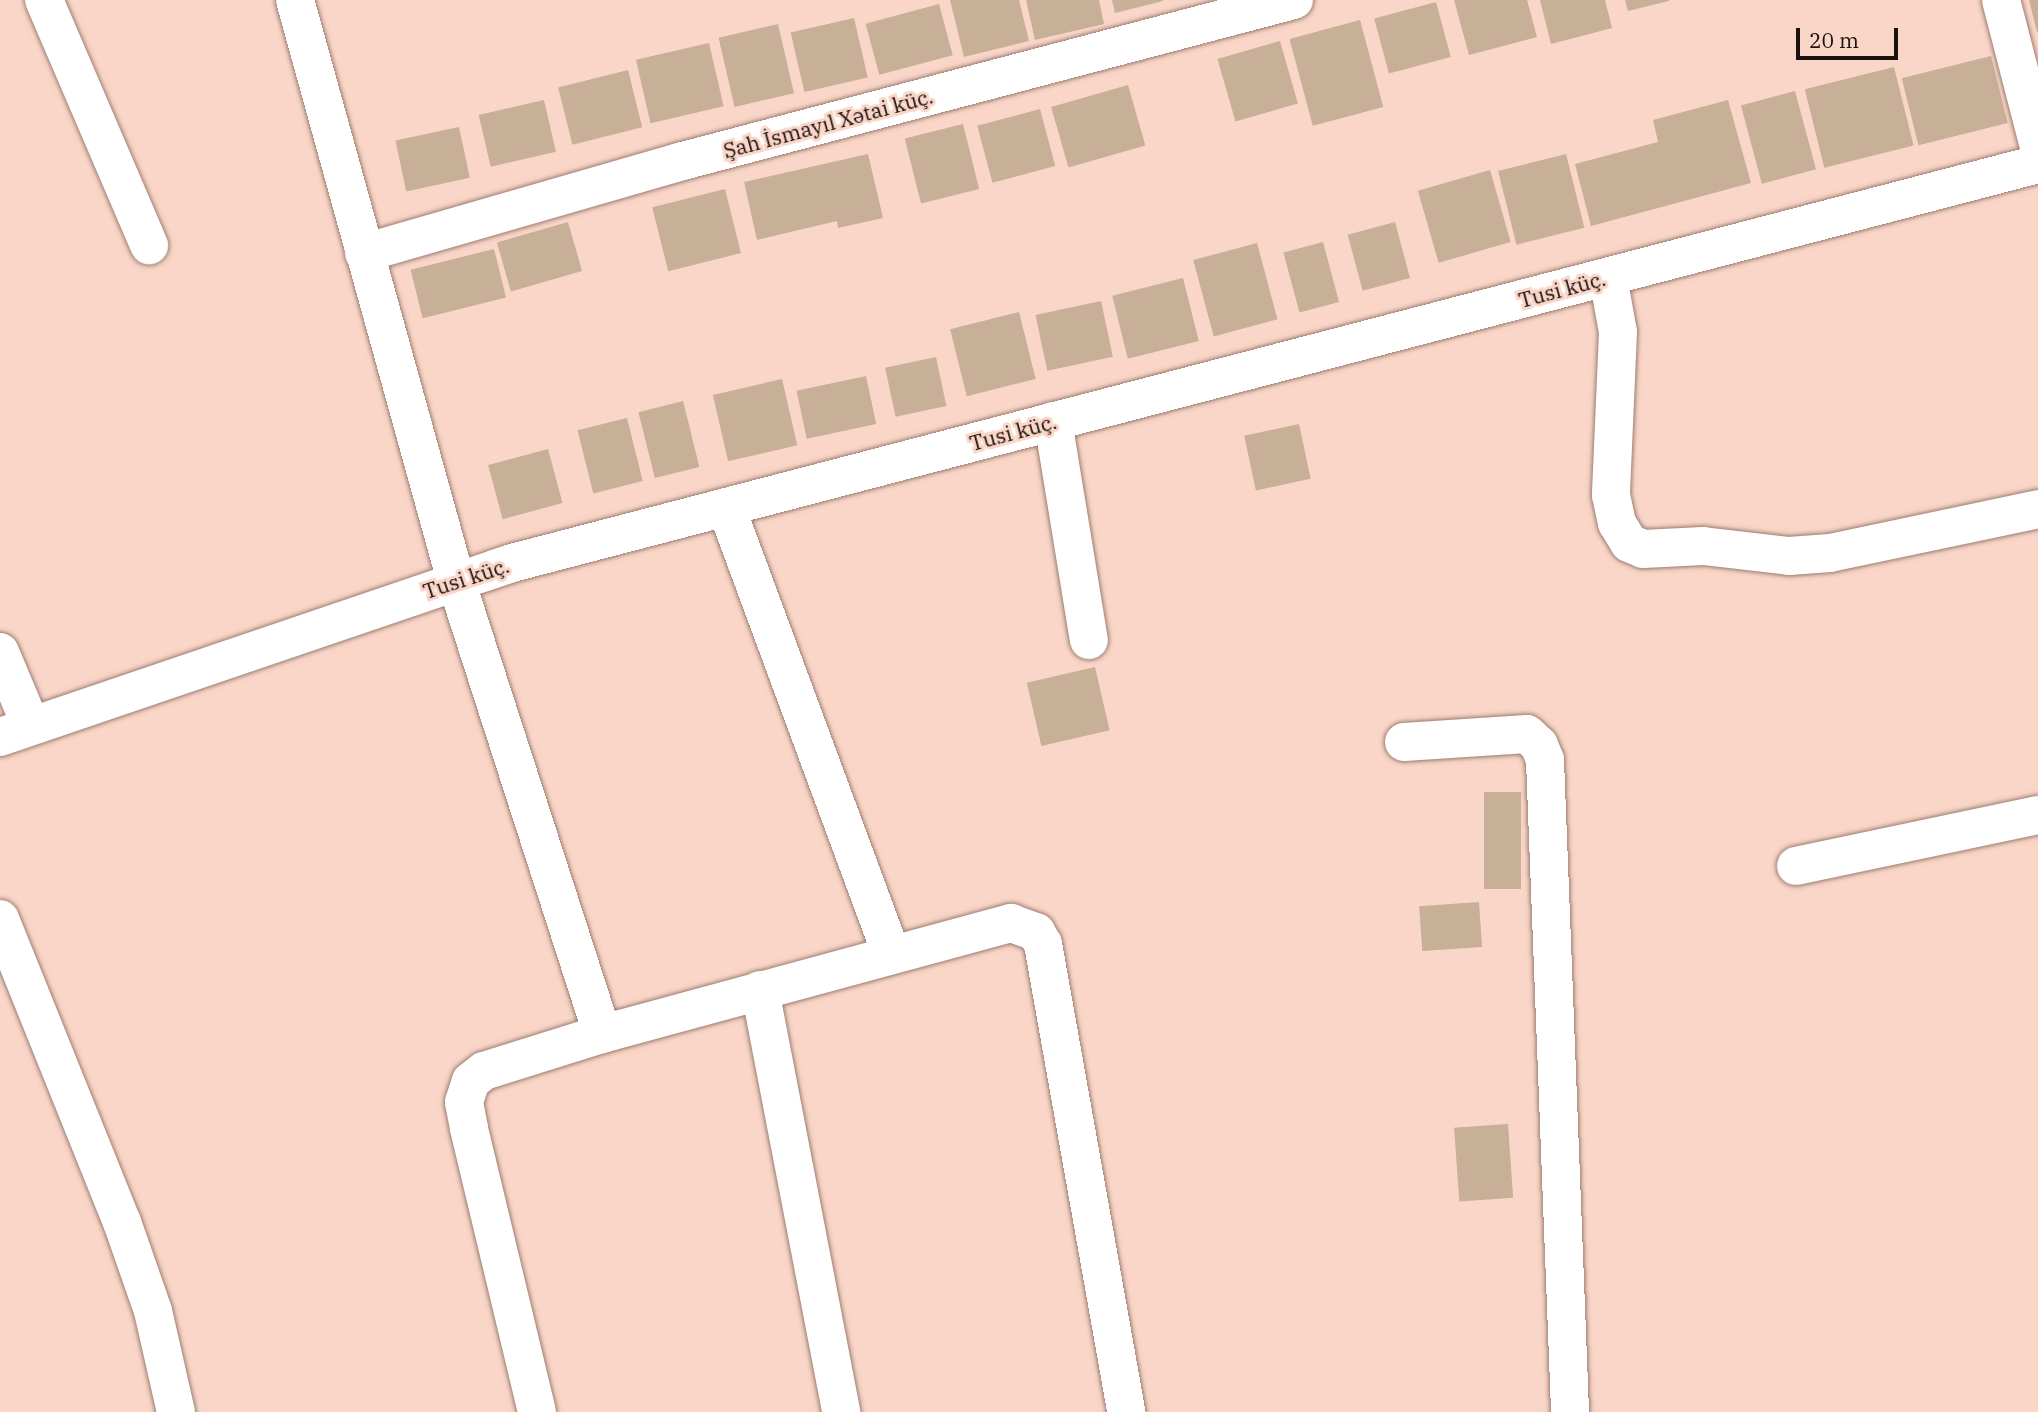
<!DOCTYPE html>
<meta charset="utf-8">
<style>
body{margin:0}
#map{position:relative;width:2038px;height:1412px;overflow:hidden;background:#f9d6c8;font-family:"IBM Plex Serif",serif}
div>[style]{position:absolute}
.building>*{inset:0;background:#c8af97;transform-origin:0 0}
.roads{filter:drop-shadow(0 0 2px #9d7d70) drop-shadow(0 0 2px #9d7d70)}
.minor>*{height:38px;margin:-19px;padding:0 19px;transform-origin:19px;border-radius:19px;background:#fff}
span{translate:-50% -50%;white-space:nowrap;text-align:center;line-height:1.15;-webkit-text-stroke:6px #f9d6c8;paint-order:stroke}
.street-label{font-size:21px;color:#1d110d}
.scale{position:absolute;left:1796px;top:28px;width:102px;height:32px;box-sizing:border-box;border:4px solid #1d110d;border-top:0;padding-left:9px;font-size:21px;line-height:24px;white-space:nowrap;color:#1d110d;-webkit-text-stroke:5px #f9d6c8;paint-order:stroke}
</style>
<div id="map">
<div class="building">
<div style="clip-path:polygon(950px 0,1019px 0,1029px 41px,964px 57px)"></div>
<div style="clip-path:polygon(1026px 0,1099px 0,1104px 24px,1035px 40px)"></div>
<div style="clip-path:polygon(1112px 0,1163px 0,1163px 1px,1115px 13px)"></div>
<div style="clip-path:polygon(1454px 0,1527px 0,1537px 37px,1469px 55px)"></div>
<div style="clip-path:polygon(1540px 0,1605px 0,1612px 28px,1551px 44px)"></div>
<div style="clip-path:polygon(1625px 0,1669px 0,1669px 1px,1628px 11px)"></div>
<div style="clip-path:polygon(2029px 0,2038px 0,2038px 32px,2037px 32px)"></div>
<div style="left:1436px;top:2px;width:57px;height:64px;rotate:75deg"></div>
<div style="left:939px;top:4px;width:53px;height:76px;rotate:75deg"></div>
<div style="left:854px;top:18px;width:61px;height:65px;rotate:77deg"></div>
<div style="left:1360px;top:20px;width:90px;height:73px;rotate:75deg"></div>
<div style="left:778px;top:24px;width:71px;height:61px;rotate:77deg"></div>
<div style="left:1280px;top:41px;width:65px;height:65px;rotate:74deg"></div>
<div style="left:709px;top:43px;width:65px;height:75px;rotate:77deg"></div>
<div style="left:1991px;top:56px;width:69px;height:92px;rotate:76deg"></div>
<div style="left:1894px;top:67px;width:81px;height:92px;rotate:76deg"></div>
<div style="left:628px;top:70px;width:59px;height:72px;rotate:76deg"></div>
<div style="left:1128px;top:85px;width:63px;height:80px;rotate:74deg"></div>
<div style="left:1795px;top:91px;width:81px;height:56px;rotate:75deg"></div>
<div style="left:544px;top:100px;width:53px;height:67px;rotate:77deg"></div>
<div style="clip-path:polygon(1728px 100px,1751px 183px,1591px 226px,1575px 164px,1658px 142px,1653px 120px)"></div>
<div style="left:1040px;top:109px;width:59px;height:65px;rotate:75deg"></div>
<div style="left:963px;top:124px;width:67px;height:60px;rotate:76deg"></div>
<div style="left:459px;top:127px;width:52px;height:65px;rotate:78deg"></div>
<div style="clip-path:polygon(868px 154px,883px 218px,838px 228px,837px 221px,757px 240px,744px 182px)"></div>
<div style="left:1566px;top:154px;width:76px;height:70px;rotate:76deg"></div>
<div style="left:1490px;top:170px;width:75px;height:75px;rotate:74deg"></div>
<div style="left:725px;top:189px;width:66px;height:75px;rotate:76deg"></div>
<div style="left:568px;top:222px;width:51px;height:74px;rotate:74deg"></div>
<div style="left:1395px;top:222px;width:58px;height:49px;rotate:75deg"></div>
<div style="left:1323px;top:242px;width:62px;height:41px;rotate:75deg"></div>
<div style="left:1257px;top:243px;width:79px;height:66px;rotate:75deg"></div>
<div style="left:494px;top:249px;width:50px;height:86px;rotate:76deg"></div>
<div style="left:1183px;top:278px;width:65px;height:73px;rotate:76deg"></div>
<div style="left:1101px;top:301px;width:57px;height:67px;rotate:78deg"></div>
<div style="left:1019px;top:312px;width:69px;height:71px;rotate:76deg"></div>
<div style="left:936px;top:357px;width:50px;height:52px;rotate:78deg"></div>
<div style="left:866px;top:376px;width:49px;height:71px;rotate:78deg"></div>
<div style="left:782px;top:379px;width:68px;height:71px;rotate:77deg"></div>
<div style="left:683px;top:401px;width:68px;height:46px;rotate:76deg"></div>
<div style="left:627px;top:418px;width:65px;height:51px;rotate:76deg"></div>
<div style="left:1299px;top:424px;width:56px;height:56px;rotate:78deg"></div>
<div style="left:548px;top:449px;width:56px;height:62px;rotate:75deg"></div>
<div style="left:1095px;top:667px;width:65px;height:70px;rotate:77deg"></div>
<div style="left:1484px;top:792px;width:37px;height:97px"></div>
<div style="left:1479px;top:902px;width:45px;height:60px;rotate:86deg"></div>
<div style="left:1508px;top:1124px;width:74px;height:54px;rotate:86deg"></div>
</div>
<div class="roads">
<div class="minor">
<div style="left:44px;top:0;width:267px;rotate:66.8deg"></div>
<div style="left:295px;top:0;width:603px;rotate:74.51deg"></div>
<div style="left:456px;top:581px;width:476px;rotate:72.1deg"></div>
<div style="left:2001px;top:0;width:148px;rotate:75.5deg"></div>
<div style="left:364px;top:253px;width:328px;rotate:-16.1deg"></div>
<div style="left:679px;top:162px;width:636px;rotate:-14.76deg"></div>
<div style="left:1608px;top:277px;width:56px;rotate:79.7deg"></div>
<div style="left:1618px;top:332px;width:163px;rotate:92.5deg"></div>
<div style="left:1611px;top:495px;width:29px;rotate:78deg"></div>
<div style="left:1617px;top:523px;width:23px;rotate:59deg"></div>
<div style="left:1629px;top:543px;width:15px;rotate:23deg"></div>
<div style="left:1643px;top:549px;width:60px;rotate:-2.9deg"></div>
<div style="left:1703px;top:546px;width:87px;rotate:6.6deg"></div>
<div style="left:1789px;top:556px;width:41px;rotate:-4.2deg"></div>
<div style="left:1830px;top:553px;width:213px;rotate:-11.9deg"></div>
<div style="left:1053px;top:421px;width:222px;rotate:80.7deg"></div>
<div style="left:726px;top:507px;width:476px;rotate:69.7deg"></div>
<div style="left:0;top:652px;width:80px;rotate:67.3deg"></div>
<div style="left:0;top:737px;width:541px;rotate:-18.77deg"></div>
<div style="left:512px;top:563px;width:1577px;rotate:-14.65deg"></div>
<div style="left:1404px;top:742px;width:123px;rotate:-3.7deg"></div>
<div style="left:1527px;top:734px;width:16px;rotate:43deg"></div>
<div style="left:1539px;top:745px;width:16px;rotate:68deg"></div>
<div style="left:1545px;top:760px;width:652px;rotate:87.8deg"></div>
<div style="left:1796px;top:866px;width:247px;rotate:-11.9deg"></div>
<div style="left:0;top:919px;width:327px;rotate:68.1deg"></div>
<div style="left:122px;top:1222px;width:94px;rotate:70.8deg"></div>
<div style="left:153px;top:1311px;width:104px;rotate:77.2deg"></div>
<div style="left:760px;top:990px;width:430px;rotate:79.1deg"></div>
<div style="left:537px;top:1412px;width:292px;rotate:-103.5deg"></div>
<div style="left:469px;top:1128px;width:26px;rotate:-101deg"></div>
<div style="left:464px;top:1102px;width:22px;rotate:-72deg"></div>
<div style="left:471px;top:1081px;width:16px;rotate:-38deg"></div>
<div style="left:484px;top:1071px;width:124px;rotate:-17.4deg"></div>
<div style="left:602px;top:1034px;width:424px;rotate:-15.2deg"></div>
<div style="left:1011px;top:923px;width:27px;rotate:20deg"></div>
<div style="left:1036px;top:932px;width:14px;rotate:60deg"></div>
<div style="left:1043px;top:944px;width:475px;rotate:79.9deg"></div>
</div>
</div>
<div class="street-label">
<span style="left:828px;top:123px;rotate:-15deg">Şah İsmayıl Xətai küç.</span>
<span style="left:1562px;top:289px;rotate:-15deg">Tusi küç.</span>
<span style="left:1013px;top:432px;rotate:-15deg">Tusi küç.</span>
<span style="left:466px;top:578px;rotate:-18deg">Tusi küç.</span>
</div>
<div class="scale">20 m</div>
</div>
